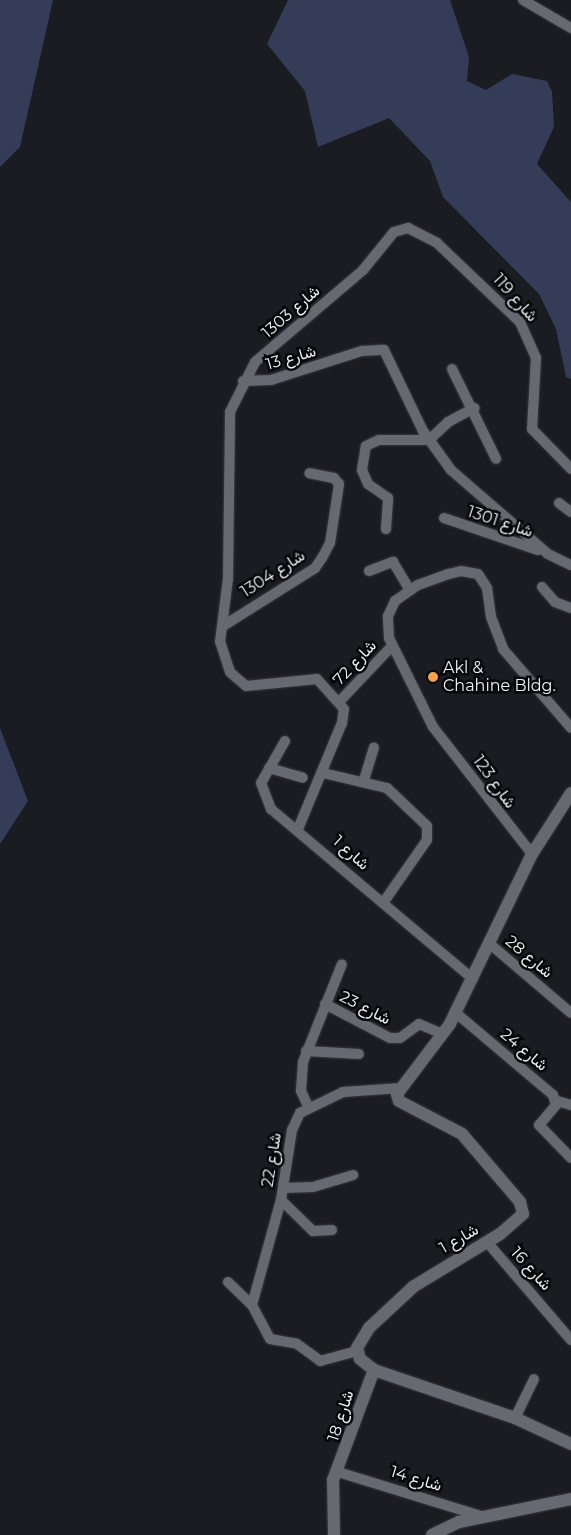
<!DOCTYPE html>
<meta charset="utf-8">
<style>
body{margin:0}
#map{position:relative;width:571px;height:1535px;overflow:hidden;background:#1a1c22;font-family:Montserrat,Vazirmatn,sans-serif}
div>[style]{position:absolute}
.green>*{inset:0;background:#343c57}
.roads{filter:drop-shadow(0 0 1px #393a3f) drop-shadow(0 0 1px #393a3f)}
.minor>*{height:10px;margin:-5px;padding:0 5px;transform-origin:5px;border-radius:5px;background:#676970}
.tertiary>*{height:12px;margin:-6px;padding:0 6px;transform-origin:6px;border-radius:6px;background:#676970}
.dots>*{width:14px;height:14px;translate:-50% -50%;box-sizing:border-box;border:2px solid #060709;border-radius:50%}
span{translate:-50% -50%;white-space:nowrap;text-align:center;line-height:1.15;-webkit-text-stroke:5px #060709;paint-order:stroke}
.street-label{font-size:16px;color:#f0f2f6}
.poi-label{font-size:16px;color:#f0f2f6}
.left{translate:0 -50%;text-align:left}
</style>
<div id="map">
<div class="green">
<div style="clip-path:polygon(0 0,53px 0,20px 147px,0 167px)"></div>
<div style="clip-path:polygon(288px 0,450px 0,469px 57px,467px 81px,486px 90px,512px 74px,547px 81px,552px 92px,554px 127px,537px 164px,571px 202px,571px 379px,566px 377px,556px 329px,539px 294px,443px 197px,430px 161px,389px 118px,318px 147px,305px 91px,267px 44px)"></div>
<div style="clip-path:polygon(0 728px,28px 801px,0 844px)"></div>
</div>
<div class="roads">
<div class="minor">
<div style="left:523px;top:0;width:56px;rotate:30.3deg"></div>
<div style="left:452px;top:369px;width:100px;rotate:63.9deg"></div>
<div style="left:243px;top:381px;width:28px;rotate:-2deg"></div>
<div style="left:271px;top:380px;width:96px;rotate:-17.7deg"></div>
<div style="left:362px;top:351px;width:22px;rotate:-3deg"></div>
<div style="left:384px;top:350px;width:90px;rotate:64.3deg"></div>
<div style="left:423px;top:431px;width:48px;rotate:54.3deg"></div>
<div style="left:451px;top:470px;width:128px;rotate:40.9deg"></div>
<div style="left:548px;top:554px;width:25px;rotate:26deg"></div>
<div style="left:559px;top:503px;width:15px;rotate:37deg"></div>
<div style="left:444px;top:518px;width:99px;rotate:18.8deg"></div>
<div style="left:386px;top:529px;width:31px;rotate:-86deg"></div>
<div style="left:388px;top:498px;width:24px;rotate:-145deg"></div>
<div style="left:368px;top:484px;width:15px;rotate:-113deg"></div>
<div style="left:362px;top:470px;width:24px;rotate:-81deg"></div>
<div style="left:366px;top:446px;width:14px;rotate:-25deg"></div>
<div style="left:379px;top:440px;width:50px"></div>
<div style="left:429px;top:440px;width:26px;rotate:-43deg"></div>
<div style="left:448px;top:422px;width:30px;rotate:-28deg"></div>
<div style="left:369px;top:571px;width:26px;rotate:-21deg"></div>
<div style="left:393px;top:562px;width:33px;rotate:59deg"></div>
<div style="left:542px;top:587px;width:20px;rotate:49deg"></div>
<div style="left:555px;top:602px;width:17px;rotate:21deg"></div>
<div style="left:223px;top:626px;width:109px;rotate:-32.2deg"></div>
<div style="left:315px;top:568px;width:12px;rotate:-55deg"></div>
<div style="left:322px;top:558px;width:17px;rotate:-62deg"></div>
<div style="left:330px;top:543px;width:60px;rotate:-81.3deg"></div>
<div style="left:339px;top:484px;width:8px;rotate:-130deg"></div>
<div style="left:334px;top:478px;width:25px;rotate:-169deg"></div>
<div style="left:340px;top:701px;width:76px;rotate:-46.6deg"></div>
<div style="left:285px;top:741px;width:48px;rotate:119.7deg"></div>
<div style="left:261px;top:783px;width:28px;rotate:69deg"></div>
<div style="left:271px;top:809px;width:264px;rotate:40.1deg"></div>
<div style="left:269px;top:768px;width:35px;rotate:16deg"></div>
<div style="left:323px;top:773px;width:66px;rotate:13.2deg"></div>
<div style="left:387px;top:788px;width:55px;rotate:43.5deg"></div>
<div style="left:427px;top:826px;width:14px;rotate:90deg"></div>
<div style="left:427px;top:840px;width:77px;rotate:124.9deg"></div>
<div style="left:364px;top:780px;width:34px;rotate:-73deg"></div>
<div style="left:298px;top:829px;width:115px;rotate:-67.5deg"></div>
<div style="left:342px;top:723px;width:14px;rotate:-82deg"></div>
<div style="left:344px;top:709px;width:40px;rotate:-132deg"></div>
<div style="left:317px;top:679px;width:71px;rotate:174.4deg"></div>
<div style="left:246px;top:686px;width:21px;rotate:-139deg"></div>
<div style="left:230px;top:672px;width:32px;rotate:-108deg"></div>
<div style="left:220px;top:642px;width:64px;rotate:-82.8deg"></div>
<div style="left:228px;top:579px;width:167px;rotate:-89.3deg"></div>
<div style="left:230px;top:412px;width:56px;rotate:-63.4deg"></div>
<div style="left:255px;top:362px;width:142px;rotate:-40.4deg"></div>
<div style="left:363px;top:270px;width:49px;rotate:-50.8deg"></div>
<div style="left:394px;top:232px;width:15px;rotate:-16deg"></div>
<div style="left:408px;top:228px;width:33px;rotate:27deg"></div>
<div style="left:437px;top:243px;width:115px;rotate:43.6deg"></div>
<div style="left:520px;top:322px;width:39px;rotate:66deg"></div>
<div style="left:536px;top:358px;width:71px;rotate:93.2deg"></div>
<div style="left:532px;top:429px;width:56px;rotate:45.7deg"></div>
<div style="left:532px;top:854px;width:161px;rotate:-127.9deg"></div>
<div style="left:433px;top:727px;width:99px;rotate:-116.3deg"></div>
<div style="left:389px;top:638px;width:22px;rotate:-93deg"></div>
<div style="left:388px;top:616px;width:17px;rotate:-65deg"></div>
<div style="left:395px;top:601px;width:28px;rotate:-35deg"></div>
<div style="left:418px;top:585px;width:33px;rotate:-20deg"></div>
<div style="left:449px;top:574px;width:12px;rotate:-14deg"></div>
<div style="left:461px;top:571px;width:17px;rotate:10deg"></div>
<div style="left:478px;top:574px;width:17px;rotate:57deg"></div>
<div style="left:487px;top:588px;width:29px;rotate:82deg"></div>
<div style="left:491px;top:617px;width:34px;rotate:69deg"></div>
<div style="left:503px;top:649px;width:104px;rotate:49.3deg"></div>
<div style="left:490px;top:944px;width:106px;rotate:40.4deg"></div>
<div style="left:325px;top:1004px;width:73px;rotate:27.6deg"></div>
<div style="left:390px;top:1038px;width:10px"></div>
<div style="left:400px;top:1038px;width:24px;rotate:-36deg"></div>
<div style="left:419px;top:1024px;width:26px;rotate:23deg"></div>
<div style="left:456px;top:1013px;width:127px;rotate:40.2deg"></div>
<div style="left:553px;top:1095px;width:10px;rotate:73deg"></div>
<div style="left:556px;top:1105px;width:26px;rotate:130deg"></div>
<div style="left:539px;top:1125px;width:46px;rotate:45.9deg"></div>
<div style="left:306px;top:1051px;width:53px;rotate:3.2deg"></div>
<div style="left:557px;top:1101px;width:15px;rotate:16deg"></div>
<div style="left:308px;top:1106px;width:17px;rotate:-115deg"></div>
<div style="left:301px;top:1091px;width:29px;rotate:-86deg"></div>
<div style="left:303px;top:1062px;width:105px;rotate:-68.3deg"></div>
<div style="left:283px;top:1188px;width:30px;rotate:-2deg"></div>
<div style="left:313px;top:1187px;width:42px;rotate:-16.7deg"></div>
<div style="left:281px;top:1200px;width:45px;rotate:44.1deg"></div>
<div style="left:313px;top:1231px;width:19px;rotate:-3deg"></div>
<div style="left:487px;top:1242px;width:129px;rotate:49.4deg"></div>
<div style="left:228px;top:1282px;width:33px;rotate:44deg"></div>
<div style="left:252px;top:1305px;width:38px;rotate:62deg"></div>
<div style="left:270px;top:1339px;width:27px;rotate:10deg"></div>
<div style="left:297px;top:1344px;width:29px;rotate:36deg"></div>
<div style="left:320px;top:1361px;width:38px;rotate:-15deg"></div>
<div style="left:252px;top:1305px;width:109px;rotate:-74.6deg"></div>
<div style="left:281px;top:1200px;width:71px;rotate:-81.1deg"></div>
<div style="left:292px;top:1130px;width:19px;rotate:-65deg"></div>
<div style="left:300px;top:1113px;width:48px;rotate:-26deg"></div>
<div style="left:343px;top:1092px;width:58px;rotate:-3.9deg"></div>
<div style="left:515px;top:1418px;width:43px;rotate:-64deg"></div>
<div style="left:338px;top:1472px;width:153px;rotate:17.1deg"></div>
</div>
<div class="tertiary">
<div style="left:571px;top:793px;width:72px;rotate:122.6deg"></div>
<div style="left:532px;top:854px;width:189px;rotate:115.8deg"></div>
<div style="left:450px;top:1024px;width:88px;rotate:127.1deg"></div>
<div style="left:397px;top:1094px;width:7px;rotate:74deg"></div>
<div style="left:399px;top:1101px;width:71px;rotate:27.6deg"></div>
<div style="left:462px;top:1134px;width:89px;rotate:49.5deg"></div>
<div style="left:520px;top:1202px;width:12px;rotate:76deg"></div>
<div style="left:523px;top:1214px;width:30px;rotate:139deg"></div>
<div style="left:500px;top:1234px;width:102px;rotate:148.7deg"></div>
<div style="left:413px;top:1287px;width:60px;rotate:137deg"></div>
<div style="left:369px;top:1328px;width:23px;rotate:121deg"></div>
<div style="left:357px;top:1348px;width:11px;rotate:75deg"></div>
<div style="left:360px;top:1359px;width:18px;rotate:38deg"></div>
<div style="left:374px;top:1370px;width:149px;rotate:18.8deg"></div>
<div style="left:515px;top:1418px;width:62px;rotate:24.9deg"></div>
<div style="left:334px;top:1535px;width:55px;rotate:-91deg"></div>
<div style="left:333px;top:1480px;width:117px;rotate:-69.6deg"></div>
<div style="left:432px;top:1535px;width:30px;rotate:-26deg"></div>
<div style="left:459px;top:1522px;width:114px;rotate:-11.6deg"></div>
</div>
</div>
<div class="dots">
<div style="left:433px;top:677px;background:#f9a04d"></div>
</div>
<div class="street-label">
<span style="left:515px;top:298px;rotate:48deg">شارع 119</span>
<span style="left:291px;top:312px;rotate:-41deg">شارع 1303</span>
<span style="left:291px;top:358px;rotate:-16deg">شارع 13</span>
<span style="left:500px;top:522px;rotate:18deg">شارع 1301</span>
<span style="left:273px;top:574px;rotate:-33deg">شارع 1304</span>
<span style="left:355px;top:663px;rotate:-47deg">شارع 72</span>
<span style="left:494px;top:782px;rotate:54deg">شارع 123</span>
<span style="left:351px;top:853px;rotate:42deg">شارع 1</span>
<span style="left:529px;top:957px;rotate:40deg">شارع 28</span>
<span style="left:365px;top:1008px;rotate:27deg">شارع 23</span>
<span style="left:524px;top:1050px;rotate:40deg">شارع 24</span>
<span style="left:272px;top:1160px;rotate:-81deg">شارع 22</span>
<span style="left:459px;top:1239px;rotate:-30deg">شارع 1</span>
<span style="left:531px;top:1269px;rotate:48deg">شارع 16</span>
<span style="left:341px;top:1416px;rotate:-72deg">شارع 18</span>
<span style="left:416px;top:1479px;rotate:17deg">شارع 14</span>
</div>
<div class="poi-label">
<span class="left" style="left:443px;top:677px">Akl &amp;<br>Chahine Bldg.</span>
</div>
</div>
